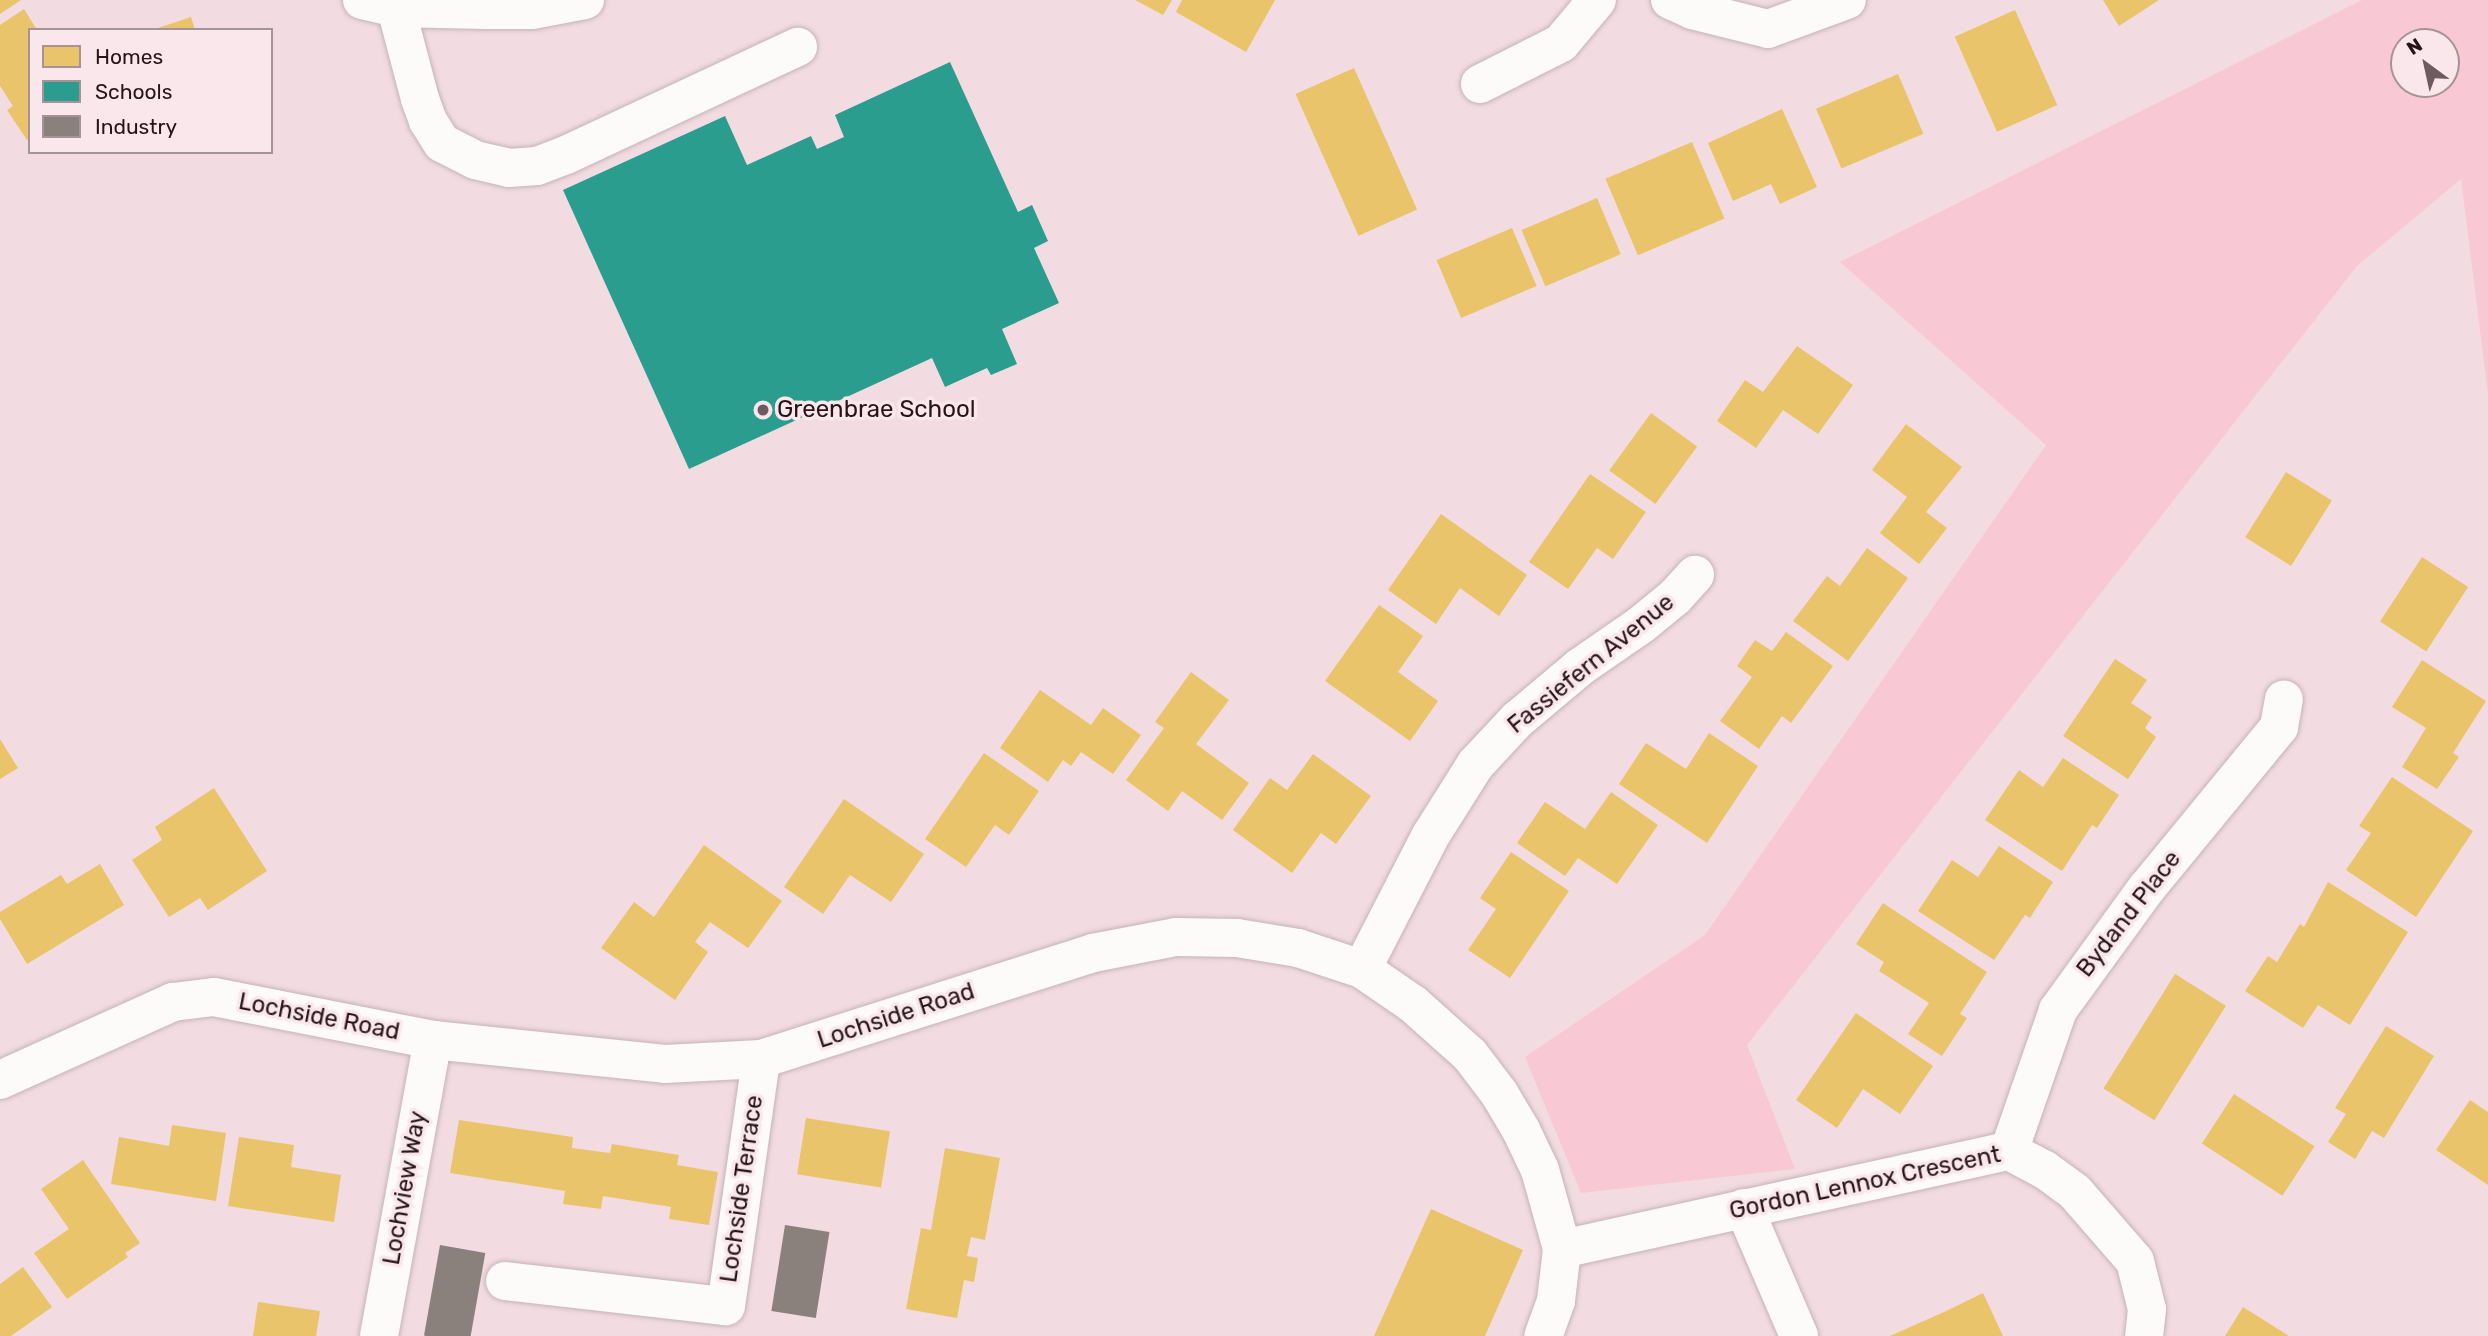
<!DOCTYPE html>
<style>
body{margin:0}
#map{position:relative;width:2488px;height:1336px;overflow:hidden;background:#f2dce1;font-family:Rubik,sans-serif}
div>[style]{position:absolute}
.green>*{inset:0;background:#f8c9d4}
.homes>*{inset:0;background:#e9c46a;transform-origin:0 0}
.schools>*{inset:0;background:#2a9d8f}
.industry>*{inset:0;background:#8a817c;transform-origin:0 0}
.roads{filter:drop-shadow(0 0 2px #c5b3b7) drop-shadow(0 0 2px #c5b3b7)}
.minor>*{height:38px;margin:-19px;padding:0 19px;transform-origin:19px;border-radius:19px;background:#fdfafa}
.dots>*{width:19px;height:19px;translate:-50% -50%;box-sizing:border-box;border:4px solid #fae7eb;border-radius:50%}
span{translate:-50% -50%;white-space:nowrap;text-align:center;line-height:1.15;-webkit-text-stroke:7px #fae7eb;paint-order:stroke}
.poi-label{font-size:24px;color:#251519}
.left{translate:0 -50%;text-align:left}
.street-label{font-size:24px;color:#251519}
.legend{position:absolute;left:28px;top:28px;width:245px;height:126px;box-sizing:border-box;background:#fae7eb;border:2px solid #a59397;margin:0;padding:9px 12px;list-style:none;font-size:21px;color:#251519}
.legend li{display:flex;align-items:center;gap:14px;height:35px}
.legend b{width:35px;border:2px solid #a59397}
.north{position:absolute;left:2390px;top:28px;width:70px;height:70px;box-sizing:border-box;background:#fae7eb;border:2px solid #a59397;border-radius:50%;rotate:327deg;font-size:19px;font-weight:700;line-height:28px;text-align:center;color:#251519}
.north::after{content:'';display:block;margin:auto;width:24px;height:32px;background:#6d5b5f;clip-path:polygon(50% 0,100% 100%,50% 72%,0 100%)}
</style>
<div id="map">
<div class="green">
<div style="clip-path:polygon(evenodd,2362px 0,2488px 0,2488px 394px,2461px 179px,2357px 266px,1747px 1045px,1795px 1169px,1581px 1193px,1525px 1057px,1705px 935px,2046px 445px,1840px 262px,2362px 0,2404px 42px,2446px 42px,2446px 84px,2404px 84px,2404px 42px)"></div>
</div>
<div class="homes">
<div style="clip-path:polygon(0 0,21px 0,0 14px)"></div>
<div style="clip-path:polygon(1135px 0,1172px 0,1163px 15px)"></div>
<div style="clip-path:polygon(1182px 0,1275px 0,1246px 52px,1176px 12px)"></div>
<div style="clip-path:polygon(2103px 0,2159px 0,2119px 26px)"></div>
<div style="clip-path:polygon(24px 9px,37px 30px,30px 30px,30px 138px,27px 140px,7px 110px,13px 106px,0 86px,0 25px)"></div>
<div style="left:2015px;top:10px;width:104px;height:66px;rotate:66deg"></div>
<div style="clip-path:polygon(191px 17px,195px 30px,155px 30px,155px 29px)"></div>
<div style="left:1354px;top:68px;width:155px;height:64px;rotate:66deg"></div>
<div style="left:1898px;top:74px;width:65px;height:89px;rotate:67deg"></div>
<div style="clip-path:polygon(1782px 109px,1817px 187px,1780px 204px,1771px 184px,1733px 201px,1708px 143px)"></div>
<div style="left:1692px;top:142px;width:83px;height:94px;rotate:67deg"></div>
<div style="left:1597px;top:198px;width:61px;height:82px;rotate:67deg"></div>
<div style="left:1512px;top:228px;width:63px;height:82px;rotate:67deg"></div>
<div style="clip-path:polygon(1797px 346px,1853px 385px,1818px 434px,1783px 410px,1756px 448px,1717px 421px,1745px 380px,1763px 392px)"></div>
<div style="left:1651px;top:413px;width:57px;height:71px;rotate:36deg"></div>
<div style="clip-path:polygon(1906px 424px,1962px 467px,1926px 512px,1947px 528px,1919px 564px,1880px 533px,1907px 497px,1872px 470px)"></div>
<div style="left:2286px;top:472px;width:54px;height:77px;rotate:32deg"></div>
<div style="clip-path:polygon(1590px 474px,1646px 512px,1613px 559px,1597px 548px,1568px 589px,1529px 562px)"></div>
<div style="clip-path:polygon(1441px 514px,1527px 575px,1499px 616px,1460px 588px,1436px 624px,1388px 590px)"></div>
<div style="clip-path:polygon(1867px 548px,1908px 578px,1848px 661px,1793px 621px,1827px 576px,1840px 586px)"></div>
<div style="left:2422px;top:557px;width:55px;height:77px;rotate:33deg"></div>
<div style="clip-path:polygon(1379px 605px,1423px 636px,1398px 672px,1438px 701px,1410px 741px,1325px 681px)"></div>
<div style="clip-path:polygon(1786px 632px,1833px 666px,1791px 723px,1782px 716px,1759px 749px,1720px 721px,1752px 677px,1737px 666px,1755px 640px,1772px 651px)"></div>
<div style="clip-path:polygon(2115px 659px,2147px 680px,2131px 703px,2152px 717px,2145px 728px,2156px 737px,2128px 779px,2063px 736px)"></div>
<div style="clip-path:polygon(2422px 660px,2486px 701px,2453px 753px,2459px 757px,2437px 789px,2402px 767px,2426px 728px,2392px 707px)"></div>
<div style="clip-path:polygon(1191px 672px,1229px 700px,1196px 744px,1249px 783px,1222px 820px,1182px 791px,1168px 811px,1126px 780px,1164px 728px,1155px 722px)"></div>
<div style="clip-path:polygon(1040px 690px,1091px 725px,1103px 708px,1141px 735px,1113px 774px,1081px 752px,1071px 766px,1063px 760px,1048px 782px,1000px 748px)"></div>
<div style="clip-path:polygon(1709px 733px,1758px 766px,1707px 843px,1619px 784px,1646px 743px,1686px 769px)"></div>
<div style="clip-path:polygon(0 739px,18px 768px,0 779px)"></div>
<div style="clip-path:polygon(984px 753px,1039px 791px,1009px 835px,995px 825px,966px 867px,925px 839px)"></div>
<div style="clip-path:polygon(1313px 754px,1371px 796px,1336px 844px,1321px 833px,1292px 873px,1233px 830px,1270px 778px,1287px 790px)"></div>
<div style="clip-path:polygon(2063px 758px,2119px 795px,2097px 828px,2092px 825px,2062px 871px,1985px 820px,2019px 770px,2043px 787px)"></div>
<div style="clip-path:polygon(2392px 777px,2473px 831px,2416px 917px,2346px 870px,2371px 833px,2359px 826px)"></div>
<div style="clip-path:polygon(214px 788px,267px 871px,208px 910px,200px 898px,169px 917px,132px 860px,162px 840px,155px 827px)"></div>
<div style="clip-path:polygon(1611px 792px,1658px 825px,1617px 884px,1578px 858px,1565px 876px,1517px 843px,1545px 802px,1585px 829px)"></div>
<div style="clip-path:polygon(844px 799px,924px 854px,891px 902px,850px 875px,823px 914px,784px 887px)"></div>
<div style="clip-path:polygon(704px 845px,782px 901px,748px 948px,710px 922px,695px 942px,708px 952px,675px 1000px,601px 948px,634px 902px,654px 917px)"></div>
<div style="clip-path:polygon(1999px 846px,2053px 882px,2030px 918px,2025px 915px,1994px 960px,1918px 911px,1952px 860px,1978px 877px)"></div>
<div style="clip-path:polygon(1511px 852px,1569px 891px,1510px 978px,1468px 950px,1496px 909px,1480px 898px)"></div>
<div style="clip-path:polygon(100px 864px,124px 905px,27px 964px,0 919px,0 912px,61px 875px,67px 884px)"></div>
<div style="clip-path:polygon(2328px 882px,2408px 932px,2350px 1025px,2318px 1005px,2303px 1028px,2245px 991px,2268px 956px,2277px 962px,2300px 924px,2304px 927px)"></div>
<div style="clip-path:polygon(1883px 903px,1987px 972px,1960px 1014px,1967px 1018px,1942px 1056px,1908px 1034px,1929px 1003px,1879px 971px,1884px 962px,1856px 944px)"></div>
<div style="left:2175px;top:974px;width:60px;height:135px;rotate:32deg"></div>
<div style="clip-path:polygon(1856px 1013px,1933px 1066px,1900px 1114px,1863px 1089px,1837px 1128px,1796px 1100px)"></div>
<div style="clip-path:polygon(2386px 1026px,2434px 1056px,2384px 1138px,2372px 1131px,2355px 1159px,2328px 1142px,2346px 1114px,2335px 1108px)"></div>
<div style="left:2234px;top:1094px;width:96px;height:59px;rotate:33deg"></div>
<div style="clip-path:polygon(2470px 1100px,2488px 1112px,2488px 1185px,2436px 1150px)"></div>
<div style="left:806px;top:1118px;width:85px;height:57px;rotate:9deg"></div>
<div style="clip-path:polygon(459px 1120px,573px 1137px,572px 1148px,610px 1153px,612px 1144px,679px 1155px,677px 1165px,718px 1172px,709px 1225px,669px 1219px,671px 1207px,603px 1196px,601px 1209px,563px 1204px,565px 1191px,450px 1173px)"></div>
<div style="clip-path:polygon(172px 1125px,226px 1133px,216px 1201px,111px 1184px,119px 1137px,169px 1146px)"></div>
<div style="clip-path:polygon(239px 1137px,294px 1145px,291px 1167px,341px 1175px,334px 1222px,228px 1206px)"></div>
<div style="clip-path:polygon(945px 1148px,1000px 1158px,985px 1240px,971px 1237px,967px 1256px,978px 1258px,974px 1282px,964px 1280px,957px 1318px,906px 1309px,921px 1228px,931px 1230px)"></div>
<div style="clip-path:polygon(83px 1160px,140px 1243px,125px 1253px,128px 1257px,67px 1299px,34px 1253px,69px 1229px,41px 1189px)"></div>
<div style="clip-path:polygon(1431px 1209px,1523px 1250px,1485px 1336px,1374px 1336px)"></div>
<div style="clip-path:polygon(23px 1267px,52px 1307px,11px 1336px,0 1336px,0 1284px)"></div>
<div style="clip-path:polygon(1983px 1293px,2003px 1336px,1890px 1336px,1944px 1312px)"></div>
<div style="clip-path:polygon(258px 1302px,320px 1311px,316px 1336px,253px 1336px)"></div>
<div style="clip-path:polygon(2243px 1307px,2289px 1336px,2225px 1336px)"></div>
</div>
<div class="schools">
<div style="clip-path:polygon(950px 62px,1018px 212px,1032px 205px,1048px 241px,1034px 248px,1059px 303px,1002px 329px,1017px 364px,991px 375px,987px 368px,945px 387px,932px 358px,689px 469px,563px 190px,725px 116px,747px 165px,811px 136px,817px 149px,844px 137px,835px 115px)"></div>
</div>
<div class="industry">
<div style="left:785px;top:1225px;width:45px;height:87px;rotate:9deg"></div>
<div style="left:440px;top:1245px;width:46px;height:92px;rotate:10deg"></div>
</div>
<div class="roads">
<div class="minor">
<div style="left:362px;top:0;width:35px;rotate:13deg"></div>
<div style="left:396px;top:8px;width:89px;rotate:1.3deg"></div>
<div style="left:485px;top:10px;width:47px"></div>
<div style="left:532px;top:10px;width:54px;rotate:-10.7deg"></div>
<div style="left:1670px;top:0;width:24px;rotate:24deg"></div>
<div style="left:1692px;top:10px;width:78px;rotate:14deg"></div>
<div style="left:1768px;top:29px;width:84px;rotate:-20.2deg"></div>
<div style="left:396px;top:8px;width:94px;rotate:75.2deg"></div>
<div style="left:420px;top:99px;width:23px;rotate:70deg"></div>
<div style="left:428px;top:121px;width:26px;rotate:58deg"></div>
<div style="left:442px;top:143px;width:37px;rotate:27deg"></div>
<div style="left:475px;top:160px;width:35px;rotate:13deg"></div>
<div style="left:509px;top:168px;width:28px;rotate:-4deg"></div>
<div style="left:537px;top:166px;width:31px;rotate:-21deg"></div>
<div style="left:566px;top:155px;width:256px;rotate:-25deg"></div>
<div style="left:1480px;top:84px;width:91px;rotate:-26.8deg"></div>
<div style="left:1561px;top:43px;width:56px;rotate:-50.1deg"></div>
<div style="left:1362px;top:969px;width:151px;rotate:-62.8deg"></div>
<div style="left:1431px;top:835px;width:83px;rotate:-57.8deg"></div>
<div style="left:1475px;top:765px;width:62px;rotate:-47deg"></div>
<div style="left:1517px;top:720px;width:82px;rotate:-40.1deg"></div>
<div style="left:1580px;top:667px;width:75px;rotate:-34.7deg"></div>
<div style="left:1642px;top:624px;width:43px;rotate:-39.3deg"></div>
<div style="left:1675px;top:597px;width:30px;rotate:-48deg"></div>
<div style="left:0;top:1080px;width:190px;rotate:-24.3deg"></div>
<div style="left:173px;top:1002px;width:41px;rotate:-7deg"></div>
<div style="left:214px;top:997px;width:223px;rotate:11.1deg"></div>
<div style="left:433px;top:1040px;width:233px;rotate:5.9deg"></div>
<div style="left:665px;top:1064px;width:96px;rotate:-3deg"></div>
<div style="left:761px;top:1059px;width:349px;rotate:-17.7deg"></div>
<div style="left:1093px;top:953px;width:85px;rotate:-10.9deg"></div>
<div style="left:1176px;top:937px;width:61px;rotate:0.9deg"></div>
<div style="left:1237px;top:938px;width:62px;rotate:9.3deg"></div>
<div style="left:1298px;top:948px;width:67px;rotate:18.2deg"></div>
<div style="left:1362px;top:969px;width:62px;rotate:34.5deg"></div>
<div style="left:1413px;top:1004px;width:76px;rotate:41.8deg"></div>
<div style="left:1470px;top:1055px;width:48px;rotate:52.7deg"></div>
<div style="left:1499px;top:1093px;width:43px;rotate:59.3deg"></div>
<div style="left:1521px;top:1130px;width:44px;rotate:64.6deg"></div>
<div style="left:1540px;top:1170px;width:82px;rotate:74.4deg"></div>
<div style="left:1562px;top:1249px;width:52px;rotate:96.6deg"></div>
<div style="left:1556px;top:1301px;width:37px;rotate:110deg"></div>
<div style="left:2009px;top:1151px;width:149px;rotate:-70.8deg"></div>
<div style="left:2058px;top:1010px;width:150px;rotate:-54deg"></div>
<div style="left:2146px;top:889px;width:210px;rotate:-50.6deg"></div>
<div style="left:2279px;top:727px;width:28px;rotate:-80deg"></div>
<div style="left:1744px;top:1208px;width:139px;rotate:66.7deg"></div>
<div style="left:1562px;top:1249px;width:458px;rotate:-12.4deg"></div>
<div style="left:2009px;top:1151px;width:41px;rotate:27.8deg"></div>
<div style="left:2045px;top:1170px;width:37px;rotate:36deg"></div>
<div style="left:2075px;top:1192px;width:91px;rotate:49deg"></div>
<div style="left:2135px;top:1261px;width:49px;rotate:76deg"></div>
<div style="left:2147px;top:1309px;width:27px;rotate:96deg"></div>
<div style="left:505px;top:1281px;width:222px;rotate:6.5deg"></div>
<div style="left:726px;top:1306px;width:249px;rotate:-81.9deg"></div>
<div style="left:379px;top:1336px;width:301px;rotate:-79.7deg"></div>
</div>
</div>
<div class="dots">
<div style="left:763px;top:410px;background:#6d5b5f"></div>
</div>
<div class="poi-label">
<span class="left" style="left:777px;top:410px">Greenbrae School</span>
</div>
<div class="street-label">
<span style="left:1591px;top:664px;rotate:-39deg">Fassiefern Avenue</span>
<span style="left:2129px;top:914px;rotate:-52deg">Bydand Place</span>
<span style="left:896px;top:1016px;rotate:-18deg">Lochside Road</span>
<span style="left:319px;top:1017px;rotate:11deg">Lochside Road</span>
<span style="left:1865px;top:1183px;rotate:-12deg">Gordon Lennox Crescent</span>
<span style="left:405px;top:1188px;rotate:-80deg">Lochview Way</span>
<span style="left:742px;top:1189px;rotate:-82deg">Lochside Terrace</span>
</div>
<ul class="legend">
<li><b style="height:19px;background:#e9c46a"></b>Homes</li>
<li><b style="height:19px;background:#2a9d8f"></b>Schools</li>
<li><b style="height:19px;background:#8a817c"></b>Industry</li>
</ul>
<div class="north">N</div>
</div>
